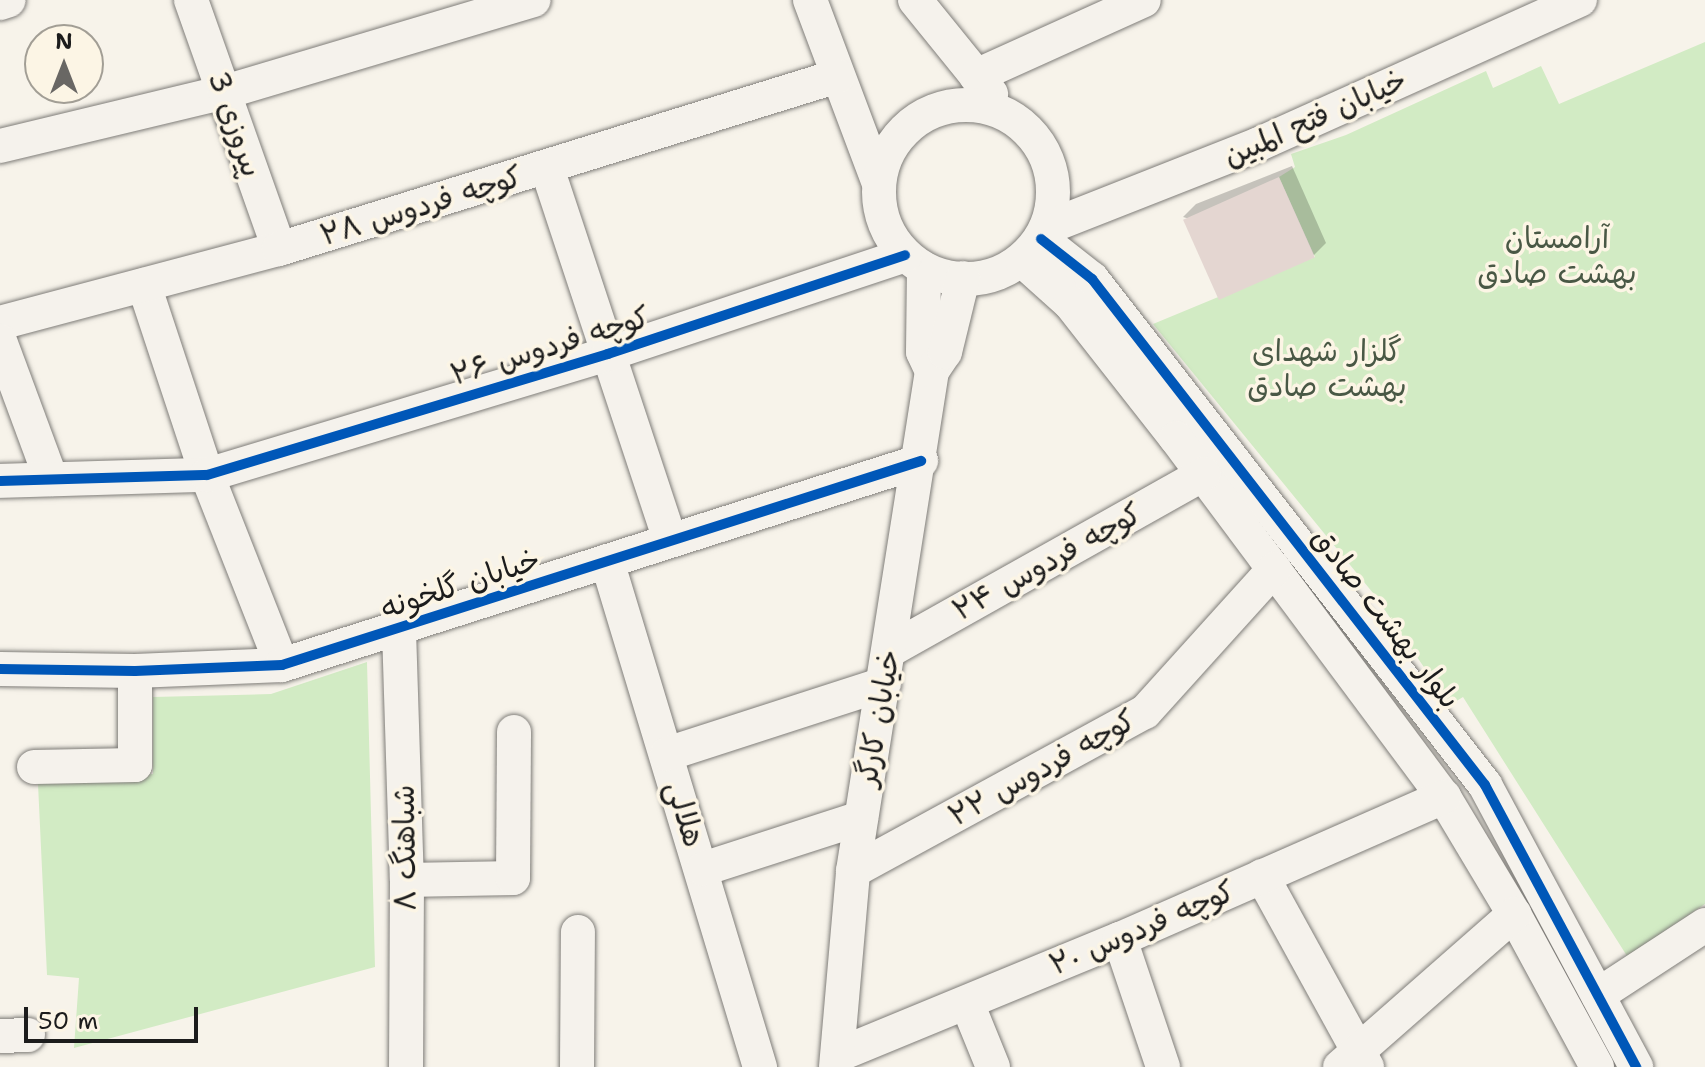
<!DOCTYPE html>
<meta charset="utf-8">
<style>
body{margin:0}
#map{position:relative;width:1705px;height:1067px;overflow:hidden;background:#f7f3ea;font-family:"Shantell Sans","Playpen Sans Arabic",sans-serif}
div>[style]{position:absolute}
.green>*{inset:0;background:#d2ebc4}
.shadow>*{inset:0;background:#0003}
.building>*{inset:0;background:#e4d6d1;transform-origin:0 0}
.roads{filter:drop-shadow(0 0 2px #7f7d79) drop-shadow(0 0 2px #7f7d79)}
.minor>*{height:34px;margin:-17px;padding:0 17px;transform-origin:17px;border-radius:17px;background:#f5f2ec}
.minor>.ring{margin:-17px;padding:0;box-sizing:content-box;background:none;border:34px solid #f5f2ec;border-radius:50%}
.cycleway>*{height:10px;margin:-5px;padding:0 5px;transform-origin:5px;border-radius:5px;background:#0057b8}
span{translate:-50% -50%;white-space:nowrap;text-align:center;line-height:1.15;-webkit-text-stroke:7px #fcf5e5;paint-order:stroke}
.street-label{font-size:30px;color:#1c1c1c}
.park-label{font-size:30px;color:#495845}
.north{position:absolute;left:24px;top:24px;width:80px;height:80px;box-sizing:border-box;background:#fcf5e5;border:2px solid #a29e95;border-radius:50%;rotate:0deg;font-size:22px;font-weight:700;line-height:32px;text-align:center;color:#1c1c1c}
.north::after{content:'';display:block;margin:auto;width:28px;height:36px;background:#696764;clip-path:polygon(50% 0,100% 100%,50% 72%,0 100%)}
.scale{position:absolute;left:24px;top:1007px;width:174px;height:36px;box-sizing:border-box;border:4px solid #1c1c1c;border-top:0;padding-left:10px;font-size:24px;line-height:28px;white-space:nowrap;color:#1c1c1c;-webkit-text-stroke:6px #fcf5e5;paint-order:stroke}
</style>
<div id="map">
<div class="green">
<div style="clip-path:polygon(1705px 42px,1705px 904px,1627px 956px,1463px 697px,1450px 705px,1373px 593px,1153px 324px,1315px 257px,1279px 177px,1295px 167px,1291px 154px,1346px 135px,1486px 71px,1493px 88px,1541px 66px,1559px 104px)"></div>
<div style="clip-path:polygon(367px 662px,375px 967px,74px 1048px,79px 978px,47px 975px,38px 784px,153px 774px,153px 697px,271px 694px)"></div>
</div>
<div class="shadow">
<div style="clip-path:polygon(1292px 166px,1326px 243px,1314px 255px,1183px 217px,1196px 204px)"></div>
</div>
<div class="building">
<div style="left:1279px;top:177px;width:88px;height:105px;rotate:66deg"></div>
</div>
<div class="roads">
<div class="minor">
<div style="left:191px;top:0;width:264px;rotate:70.5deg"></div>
<div style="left:810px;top:0;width:193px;rotate:69.4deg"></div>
<div style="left:915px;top:0;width:121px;rotate:51deg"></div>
<div style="left:0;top:3px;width:9px;rotate:-18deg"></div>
<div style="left:976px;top:76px;width:184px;rotate:-24.3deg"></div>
<div class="ring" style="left:879px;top:105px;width:140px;height:140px"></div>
<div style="left:0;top:146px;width:231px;rotate:-13.5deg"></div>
<div style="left:225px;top:92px;width:322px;rotate:-16.6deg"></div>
<div style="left:547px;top:168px;width:392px;rotate:71.7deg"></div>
<div style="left:1046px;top:228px;width:229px;rotate:-21.5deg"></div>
<div style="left:1259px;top:144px;width:352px;rotate:-24.2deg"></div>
<div style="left:1041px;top:239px;width:65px;rotate:38.1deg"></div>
<div style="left:1092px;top:279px;width:641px;rotate:52.16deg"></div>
<div style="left:1485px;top:785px;width:320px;rotate:61.8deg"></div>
<div style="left:1022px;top:260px;width:64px;rotate:41.9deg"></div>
<div style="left:1070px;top:303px;width:172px;rotate:51.9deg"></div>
<div style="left:1176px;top:438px;width:448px;rotate:53.3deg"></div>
<div style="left:1444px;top:797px;width:136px;rotate:59.1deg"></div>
<div style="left:1514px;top:914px;width:174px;rotate:61.5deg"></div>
<div style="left:924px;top:269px;width:83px;rotate:90.7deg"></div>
<div style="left:923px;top:352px;width:21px;rotate:65deg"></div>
<div style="left:144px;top:285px;width:200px;rotate:71.7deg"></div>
<div style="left:207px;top:475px;width:204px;rotate:68.5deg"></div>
<div style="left:0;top:323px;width:289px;rotate:-14.9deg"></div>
<div style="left:279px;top:249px;width:585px;rotate:-17.2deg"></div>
<div style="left:0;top:341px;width:147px;rotate:69.7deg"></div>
<div style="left:0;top:481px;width:207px;rotate:-1.7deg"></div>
<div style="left:207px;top:475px;width:419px;rotate:-16.8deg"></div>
<div style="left:608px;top:354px;width:313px;rotate:-18.4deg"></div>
<div style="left:607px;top:561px;width:529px;rotate:73.18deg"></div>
<div style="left:399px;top:630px;width:250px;rotate:88.2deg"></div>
<div style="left:407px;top:880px;width:187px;rotate:90.3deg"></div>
<div style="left:890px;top:650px;width:360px;rotate:-29.3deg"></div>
<div style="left:0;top:669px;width:135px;rotate:0.8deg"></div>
<div style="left:135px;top:671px;width:147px;rotate:-2.3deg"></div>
<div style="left:282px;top:665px;width:671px;rotate:-17.71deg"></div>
<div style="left:667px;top:754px;width:228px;rotate:-17.9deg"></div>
<div style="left:34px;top:767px;width:101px;rotate:-1.1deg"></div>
<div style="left:135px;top:765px;width:94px;rotate:-90deg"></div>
<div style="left:703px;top:869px;width:166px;rotate:-17.9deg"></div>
<div style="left:853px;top:871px;width:332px;rotate:-28.6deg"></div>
<div style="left:1145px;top:712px;width:193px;rotate:-47.9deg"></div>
<div style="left:1262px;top:876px;width:218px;rotate:61.2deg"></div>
<div style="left:407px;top:880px;width:106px;rotate:-1.1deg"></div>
<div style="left:513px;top:878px;width:146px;rotate:-89.6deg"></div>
<div style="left:1120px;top:939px;width:135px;rotate:71.4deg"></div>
<div style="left:1598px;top:995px;width:128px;rotate:-33.2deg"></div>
<div style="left:967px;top:1003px;width:69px;rotate:67.9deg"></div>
<div style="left:0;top:1036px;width:28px;rotate:-2deg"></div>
<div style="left:838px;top:1055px;width:305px;rotate:-22.4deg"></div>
<div style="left:1120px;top:939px;width:354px;rotate:-23.7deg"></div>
<div style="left:577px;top:1067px;width:135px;rotate:-89.6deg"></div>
<div style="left:836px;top:1067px;width:197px;rotate:-85deg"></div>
<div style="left:853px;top:871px;width:506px;rotate:-81.02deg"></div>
<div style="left:932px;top:371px;width:23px;rotate:-56deg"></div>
<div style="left:945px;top:352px;width:76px;rotate:-76.3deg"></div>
<div style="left:1340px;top:1067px;width:232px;rotate:-41.3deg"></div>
</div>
</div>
<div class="cycleway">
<div style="left:1041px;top:239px;width:65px;rotate:38.1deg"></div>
<div style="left:1092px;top:279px;width:641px;rotate:52.16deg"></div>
<div style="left:1485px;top:785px;width:320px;rotate:61.8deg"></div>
<div style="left:0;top:481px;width:207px;rotate:-1.7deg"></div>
<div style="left:207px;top:475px;width:419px;rotate:-16.8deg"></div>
<div style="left:608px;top:354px;width:313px;rotate:-18.4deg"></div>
<div style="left:0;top:669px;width:135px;rotate:0.8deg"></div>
<div style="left:135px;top:671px;width:147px;rotate:-2.3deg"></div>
<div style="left:282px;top:665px;width:671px;rotate:-17.71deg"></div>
</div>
<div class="street-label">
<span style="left:1315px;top:118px;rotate:-24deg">خیابان فتح المبین</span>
<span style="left:235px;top:124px;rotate:71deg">پیروزی 3</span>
<span style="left:421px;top:206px;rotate:-17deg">کوچه فردوس ۲۸</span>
<span style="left:550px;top:346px;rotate:-17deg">کوچه فردوس ۲۶</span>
<span style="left:1047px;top:562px;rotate:-29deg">کوچه فردوس ۲۴</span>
<span style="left:460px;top:584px;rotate:-18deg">خیابان گلخونه</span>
<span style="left:1386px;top:618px;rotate:52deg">بلوار بهشت صادق</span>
<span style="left:878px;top:718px;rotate:-80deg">خیابان کارگر</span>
<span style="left:1042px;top:768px;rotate:-29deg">کوچه فردوس ۲۲</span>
<span style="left:685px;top:814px;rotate:73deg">هلالی</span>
<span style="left:405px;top:848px;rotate:-91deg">شباهنگ ۸</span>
<span style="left:1142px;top:928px;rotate:-23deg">کوچه فردوس ۲۰</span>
</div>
<div class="park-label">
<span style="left:1557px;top:255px">آرامستان<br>بهشت صادق</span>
<span style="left:1327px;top:368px">گلزار شهدای<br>بهشت صادق</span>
</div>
<div class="north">N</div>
<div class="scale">50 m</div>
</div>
